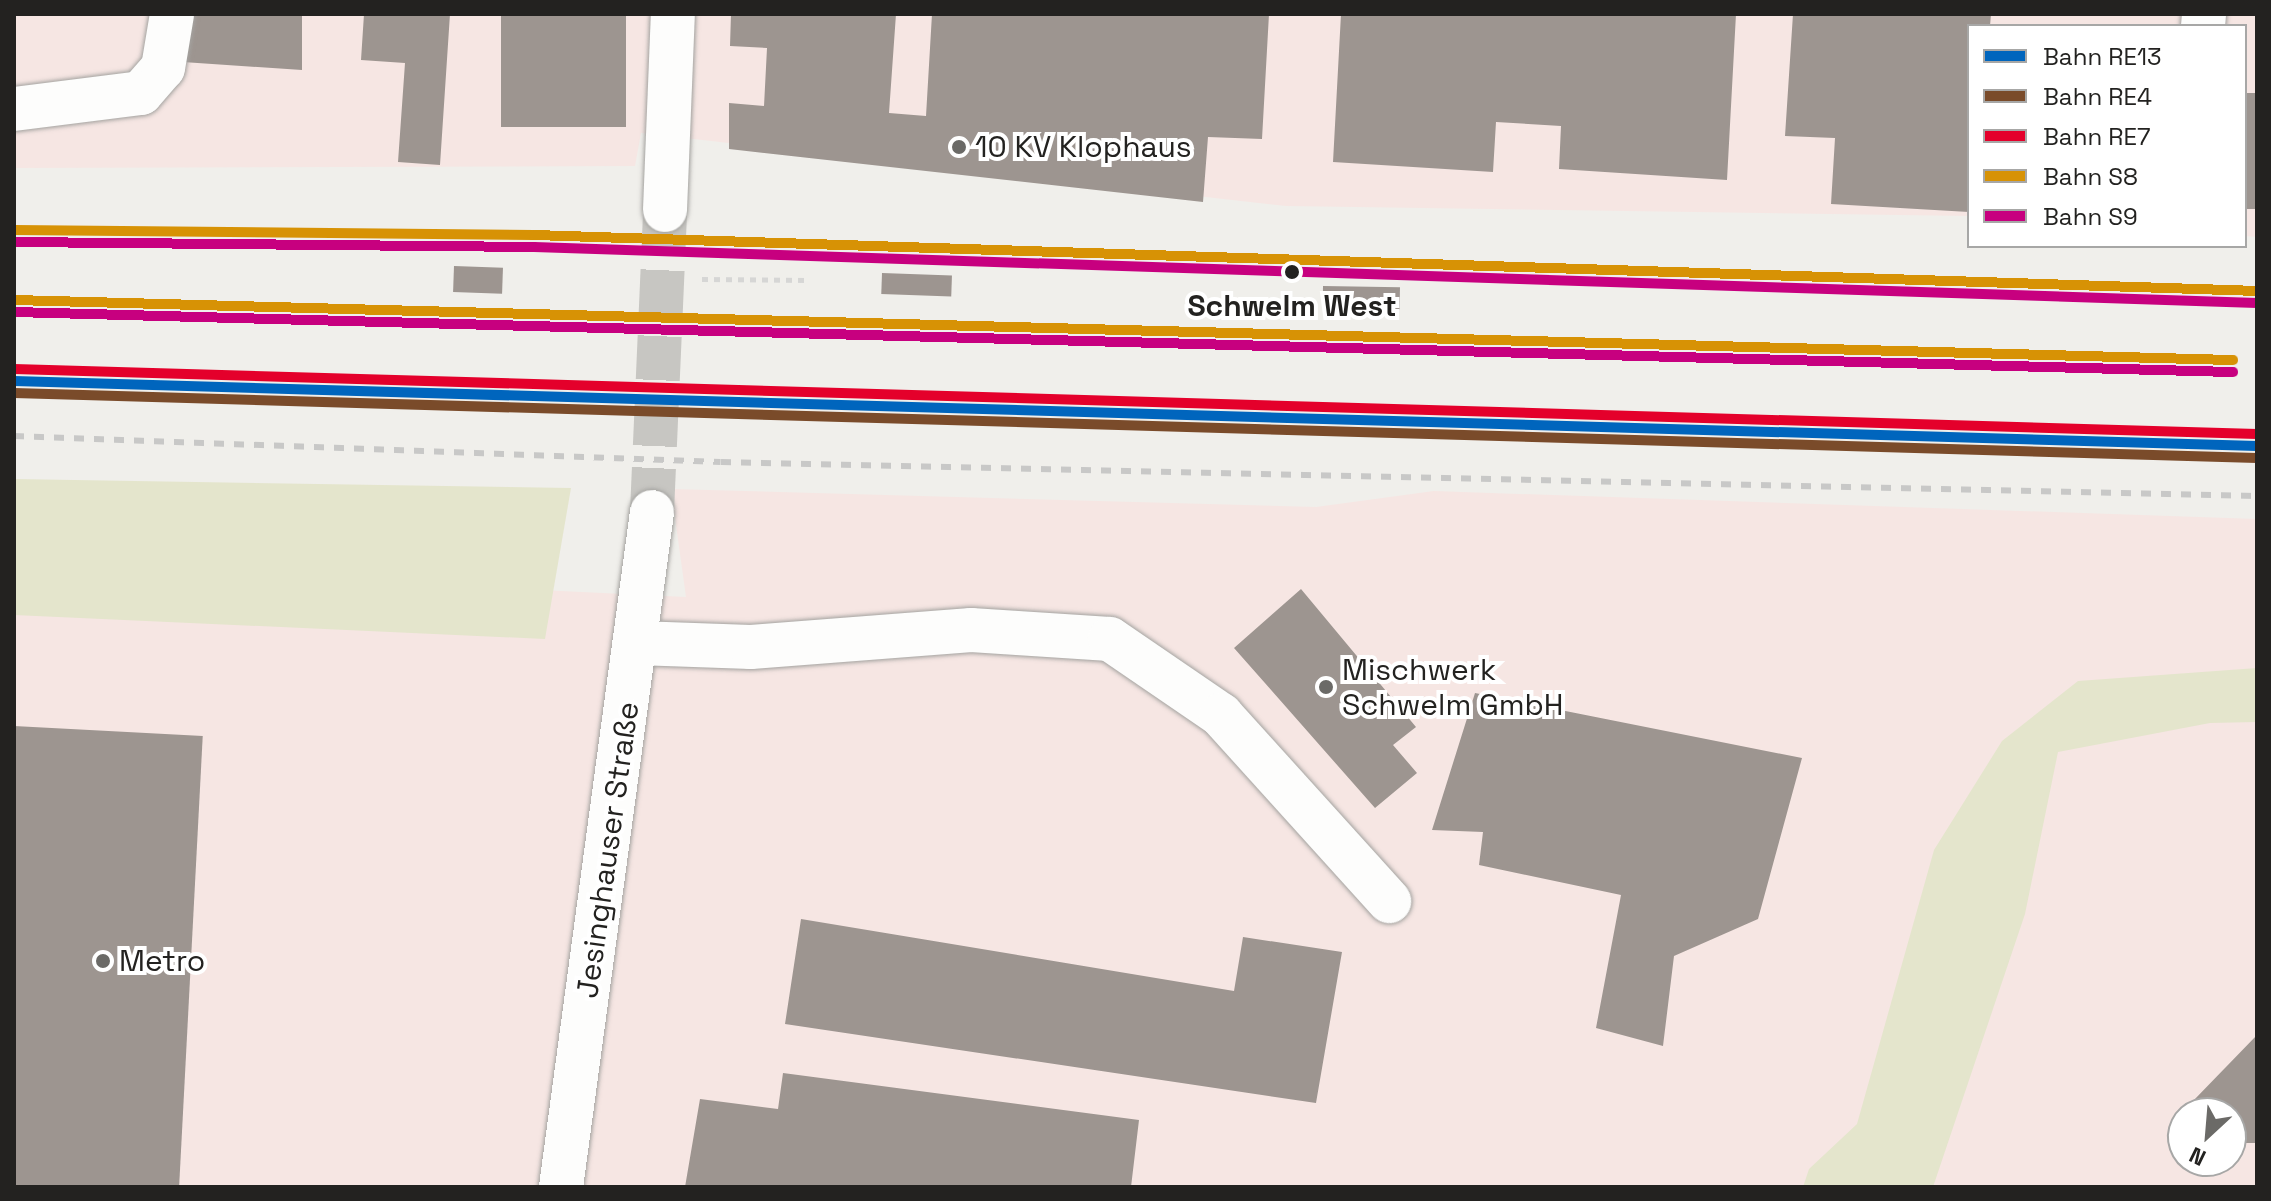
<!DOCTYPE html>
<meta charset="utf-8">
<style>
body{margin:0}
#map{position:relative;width:2271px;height:1201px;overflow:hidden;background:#f0efeb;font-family:"Space Grotesk",sans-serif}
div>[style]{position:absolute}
.industrial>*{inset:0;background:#f6e6e3}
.green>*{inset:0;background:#e4e5cc}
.building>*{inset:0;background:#9d9590;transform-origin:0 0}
.minor-tunnel>*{height:44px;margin-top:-22px;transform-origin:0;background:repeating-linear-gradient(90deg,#c7c6c2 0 44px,transparent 0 66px)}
.path>*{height:5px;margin-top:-2.5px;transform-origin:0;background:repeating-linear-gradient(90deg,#d6d6d5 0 6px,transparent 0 12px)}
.roads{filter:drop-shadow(0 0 2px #a4a3a0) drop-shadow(0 0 2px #a4a3a0)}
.minor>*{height:44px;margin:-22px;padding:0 22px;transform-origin:22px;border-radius:22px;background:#fdfdfc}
.rail>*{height:6px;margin-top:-3px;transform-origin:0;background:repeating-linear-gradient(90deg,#c8c8c7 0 10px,transparent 0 20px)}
.rail-1>*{height:10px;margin:-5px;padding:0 5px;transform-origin:5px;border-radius:5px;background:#0065bd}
.rail-2>*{height:10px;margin:-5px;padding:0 5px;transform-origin:5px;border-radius:5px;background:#7a4b2a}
.rail-3>*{height:10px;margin:-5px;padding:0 5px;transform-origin:5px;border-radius:5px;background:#e4002b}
.rail-4>*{height:10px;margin:-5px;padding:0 5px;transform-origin:5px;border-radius:5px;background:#d79205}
.rail-5>*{height:10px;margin:-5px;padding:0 5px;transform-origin:5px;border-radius:5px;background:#c7007f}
.dots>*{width:22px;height:22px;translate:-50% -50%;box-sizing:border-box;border:4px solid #fff;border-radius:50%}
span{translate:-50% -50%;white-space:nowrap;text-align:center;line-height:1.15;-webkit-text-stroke:8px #fff;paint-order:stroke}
.poi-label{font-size:30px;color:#232220}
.left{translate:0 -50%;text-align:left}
.stop-label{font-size:30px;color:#232220;font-weight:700}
.street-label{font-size:30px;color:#232220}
.frame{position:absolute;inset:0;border:16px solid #232220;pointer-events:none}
.legend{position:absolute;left:1967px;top:24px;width:280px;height:224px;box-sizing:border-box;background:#fff;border:2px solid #a7a7a6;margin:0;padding:10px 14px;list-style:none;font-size:24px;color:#232220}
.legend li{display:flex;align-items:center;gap:16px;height:40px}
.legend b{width:40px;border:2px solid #a7a7a6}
.north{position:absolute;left:2167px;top:1097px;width:80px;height:80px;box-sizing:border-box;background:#fff;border:2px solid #a7a7a6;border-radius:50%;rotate:206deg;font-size:22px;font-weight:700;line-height:32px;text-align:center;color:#232220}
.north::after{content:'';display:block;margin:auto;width:28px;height:36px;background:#6b6a67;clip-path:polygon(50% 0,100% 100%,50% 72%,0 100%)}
</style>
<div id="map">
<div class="industrial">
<div style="clip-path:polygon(14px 14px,2257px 14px,2257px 237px,2245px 236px,2245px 26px,1969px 26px,1969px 216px,1286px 206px,641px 133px,635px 166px,14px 168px)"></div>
<div style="clip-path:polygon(evenodd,671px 489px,1316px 507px,1434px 491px,2257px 519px,2257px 1187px,14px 1187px,14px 565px,686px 597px,671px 489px,2183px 1113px,2231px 1113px,2231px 1161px,2183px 1161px,2183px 1113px)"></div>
</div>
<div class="green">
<div style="clip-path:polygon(14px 479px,571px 488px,545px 639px,14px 615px)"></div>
<div style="clip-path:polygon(2257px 668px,2257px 722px,2210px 723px,2058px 752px,2025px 914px,1933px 1187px,1803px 1187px,1809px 1169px,1857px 1124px,1934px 850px,2002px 741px,2078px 681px)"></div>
</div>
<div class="building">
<div style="clip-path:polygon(186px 14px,302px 14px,302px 70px,183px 62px)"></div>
<div style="clip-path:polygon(364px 14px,450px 14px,440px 165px,398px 162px,405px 63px,361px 60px)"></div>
<div style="left:501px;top:14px;width:125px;height:113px"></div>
<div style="clip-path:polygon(731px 14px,896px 14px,889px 113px,926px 116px,932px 14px,1269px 14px,1262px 139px,1208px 137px,1203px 202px,729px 149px,729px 103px,764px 106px,767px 48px,730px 46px)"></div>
<div style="clip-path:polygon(1341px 14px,1736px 14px,1727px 180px,1559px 169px,1561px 126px,1496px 122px,1493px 172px,1333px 162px)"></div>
<div style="clip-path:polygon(1793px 14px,1991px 14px,1990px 26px,1969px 26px,1969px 212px,1831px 204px,1835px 138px,1785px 136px)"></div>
<div style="left:2245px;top:93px;width:12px;height:116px"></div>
<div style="left:454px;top:266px;width:49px;height:26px;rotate:2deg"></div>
<div style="left:882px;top:273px;width:70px;height:21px;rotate:2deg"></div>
<div style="left:1323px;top:286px;width:77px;height:22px;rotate:1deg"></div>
<div style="clip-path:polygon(1301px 589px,1416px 727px,1393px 745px,1417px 773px,1375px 808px,1234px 648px)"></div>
<div style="clip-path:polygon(1475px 693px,1802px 758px,1758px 919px,1674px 956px,1663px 1046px,1596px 1028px,1621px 895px,1479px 865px,1483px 832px,1432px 830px)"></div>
<div style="left:14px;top:726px;width:189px;height:461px;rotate:3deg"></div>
<div style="clip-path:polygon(801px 919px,1234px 991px,1243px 937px,1342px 952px,1316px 1103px,785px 1024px)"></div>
<div style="clip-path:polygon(2257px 1035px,2257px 1143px,2238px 1143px,2231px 1137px,2231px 1113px,2205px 1113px,2193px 1101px)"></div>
<div style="clip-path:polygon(783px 1073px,1139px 1120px,1131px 1187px,685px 1187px,700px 1099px,778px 1109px)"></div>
</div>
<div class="minor-tunnel">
<div style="left:652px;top:512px;width:302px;rotate:-87.5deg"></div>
</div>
<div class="path">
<div style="left:702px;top:279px;width:105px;rotate:0.5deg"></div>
</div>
<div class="roads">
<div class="minor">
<div style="left:2203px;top:26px;width:12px;rotate:-85deg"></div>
<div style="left:14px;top:109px;width:128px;rotate:-7.2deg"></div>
<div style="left:141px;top:93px;width:33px;rotate:-49deg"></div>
<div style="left:163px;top:68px;width:55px;rotate:-80.5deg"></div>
<div style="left:665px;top:210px;width:196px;rotate:-87.7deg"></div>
<div style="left:637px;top:643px;width:114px;rotate:2deg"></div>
<div style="left:751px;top:647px;width:221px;rotate:-4.4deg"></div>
<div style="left:971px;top:630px;width:139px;rotate:3.7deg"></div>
<div style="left:1110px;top:639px;width:135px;rotate:34.4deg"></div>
<div style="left:1221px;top:715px;width:251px;rotate:47.9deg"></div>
<div style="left:561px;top:1187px;width:681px;rotate:-82.32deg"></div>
</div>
</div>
<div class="rail">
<div style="left:14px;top:436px;width:707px;rotate:2.11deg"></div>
<div style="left:721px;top:462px;width:1536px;rotate:1.27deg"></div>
</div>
<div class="rail-1">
<div style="left:14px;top:381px;width:2244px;rotate:1.66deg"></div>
</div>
<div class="rail-2">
<div style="left:14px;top:393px;width:2244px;rotate:1.66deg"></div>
</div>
<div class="rail-3">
<div style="left:14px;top:369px;width:2244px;rotate:1.66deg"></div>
</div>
<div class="rail-4">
<div style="left:14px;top:230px;width:520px;rotate:0.55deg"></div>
<div style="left:534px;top:235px;width:1724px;rotate:1.86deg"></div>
<div style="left:14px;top:300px;width:2220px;rotate:1.55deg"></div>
</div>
<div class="rail-5">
<div style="left:14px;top:242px;width:520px;rotate:0.55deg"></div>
<div style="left:534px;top:247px;width:1724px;rotate:1.86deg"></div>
<div style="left:14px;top:312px;width:2220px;rotate:1.55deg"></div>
</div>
<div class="dots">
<div style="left:959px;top:147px;background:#6b6a67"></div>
<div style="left:1292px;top:272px;background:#232220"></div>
<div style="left:1326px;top:687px;background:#6b6a67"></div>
<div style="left:103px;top:961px;background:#6b6a67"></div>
</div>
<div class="poi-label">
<span class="left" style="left:975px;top:147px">10 KV Klophaus</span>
<span class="left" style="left:1342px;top:687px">Mischwerk<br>Schwelm GmbH</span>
<span class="left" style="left:119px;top:961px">Metro</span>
</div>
<div class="stop-label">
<span style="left:1292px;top:306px">Schwelm West</span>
</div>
<div class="street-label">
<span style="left:608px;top:850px;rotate:-82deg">Jesinghauser Straße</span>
</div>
<div class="frame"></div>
<ul class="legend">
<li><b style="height:10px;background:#0065bd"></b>Bahn RE13</li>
<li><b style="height:10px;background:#7a4b2a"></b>Bahn RE4</li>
<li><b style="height:10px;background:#e4002b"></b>Bahn RE7</li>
<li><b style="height:10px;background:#d79205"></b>Bahn S8</li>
<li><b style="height:10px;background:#c7007f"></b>Bahn S9</li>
</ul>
<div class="north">N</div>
</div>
